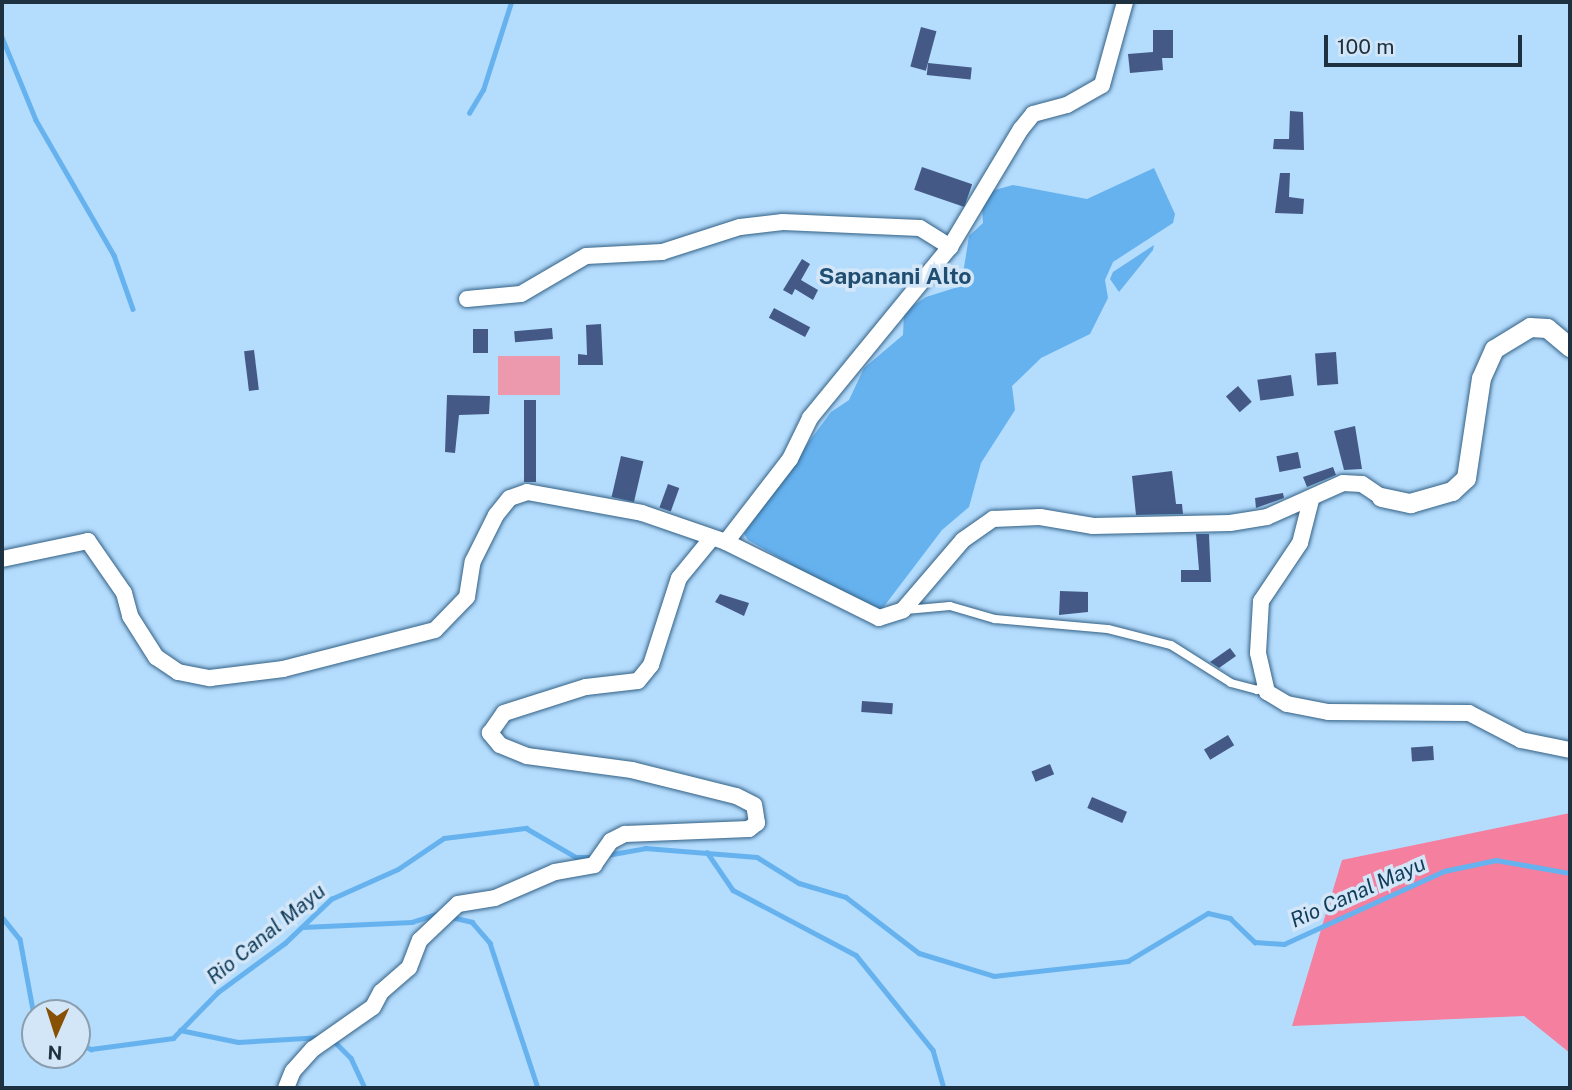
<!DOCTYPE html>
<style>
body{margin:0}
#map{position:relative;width:1572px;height:1090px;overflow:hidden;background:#b4dcfd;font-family:"Public Sans",sans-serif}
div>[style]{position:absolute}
.green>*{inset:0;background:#ec99ad;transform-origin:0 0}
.forest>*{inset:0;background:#f47f9e}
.water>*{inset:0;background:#66b2ef}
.stream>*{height:4.5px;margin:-2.25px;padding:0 2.25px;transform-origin:2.25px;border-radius:2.25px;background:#66b2ef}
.building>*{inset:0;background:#445986;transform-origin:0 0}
.roads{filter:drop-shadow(0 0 2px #336185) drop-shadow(0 0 2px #336185)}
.service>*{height:8px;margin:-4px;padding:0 4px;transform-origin:4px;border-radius:4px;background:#fff}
.minor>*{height:16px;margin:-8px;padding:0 8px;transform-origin:8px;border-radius:8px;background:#fff}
.tertiary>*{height:19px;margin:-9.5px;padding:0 9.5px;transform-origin:9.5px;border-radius:9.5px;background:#fff}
span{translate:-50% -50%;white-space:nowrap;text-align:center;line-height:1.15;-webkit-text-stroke:7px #d3e6f7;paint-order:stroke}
.water-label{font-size:21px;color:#0f3a58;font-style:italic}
.quarter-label{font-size:23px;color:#204e71;font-weight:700}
.frame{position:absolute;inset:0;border:4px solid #1d3141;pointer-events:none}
.north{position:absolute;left:21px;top:999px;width:70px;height:70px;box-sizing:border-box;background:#d3e6f7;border:2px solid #8a9eae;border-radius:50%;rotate:183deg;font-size:19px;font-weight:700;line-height:28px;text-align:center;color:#1d3141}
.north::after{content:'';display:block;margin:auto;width:24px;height:32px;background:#885004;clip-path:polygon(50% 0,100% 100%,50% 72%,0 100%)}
.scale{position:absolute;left:1324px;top:35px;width:198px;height:32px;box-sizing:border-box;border:4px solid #1d3141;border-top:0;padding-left:9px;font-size:21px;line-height:24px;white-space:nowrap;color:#1d3141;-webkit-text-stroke:5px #d3e6f7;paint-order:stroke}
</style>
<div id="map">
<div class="green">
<div style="left:560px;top:356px;width:39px;height:62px;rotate:90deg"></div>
</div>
<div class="forest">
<div style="clip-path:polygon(1570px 813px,1570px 1053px,1524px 1016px,1292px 1026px,1342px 860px)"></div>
</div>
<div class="water">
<div style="clip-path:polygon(1154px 168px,1175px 214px,1173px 223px,1113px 262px,1105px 280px,1108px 298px,1090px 334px,1041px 358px,1012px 386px,1015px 410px,981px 463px,969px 507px,942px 530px,882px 609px,869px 609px,748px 540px,744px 534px,758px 511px,831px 412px,849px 400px,864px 368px,903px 335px,904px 312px,926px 297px,961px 286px,969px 236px,983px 223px,982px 205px,991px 191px,1013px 185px,1087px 199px)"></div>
<div style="clip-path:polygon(1154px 245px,1153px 250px,1119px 292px,1110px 279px,1113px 272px)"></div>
</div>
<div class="stream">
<div style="left:2px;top:37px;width:90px;rotate:67.7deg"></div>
<div style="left:36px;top:120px;width:156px;rotate:60deg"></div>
<div style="left:114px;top:255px;width:57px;rotate:70.6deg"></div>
<div style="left:469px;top:113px;width:27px;rotate:-59deg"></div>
<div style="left:483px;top:90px;width:92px;rotate:-72.3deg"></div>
<div style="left:707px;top:852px;width:46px;rotate:55.6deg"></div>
<div style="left:733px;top:890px;width:139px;rotate:27.9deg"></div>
<div style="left:856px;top:955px;width:122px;rotate:51deg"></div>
<div style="left:933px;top:1050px;width:40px;rotate:74deg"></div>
<div style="left:607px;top:855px;width:39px;rotate:-10deg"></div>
<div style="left:645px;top:848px;width:112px;rotate:4.6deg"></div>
<div style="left:757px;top:857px;width:49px;rotate:31.8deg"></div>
<div style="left:799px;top:883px;width:49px;rotate:16.6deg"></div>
<div style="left:846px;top:897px;width:92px;rotate:37.5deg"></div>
<div style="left:919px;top:953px;width:78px;rotate:17deg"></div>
<div style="left:994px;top:976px;width:135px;rotate:-6.4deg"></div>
<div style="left:1128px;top:961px;width:93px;rotate:-31deg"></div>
<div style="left:1208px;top:913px;width:23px;rotate:13deg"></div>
<div style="left:1230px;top:918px;width:35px;rotate:44deg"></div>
<div style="left:1255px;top:942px;width:29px;rotate:4deg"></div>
<div style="left:1284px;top:944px;width:176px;rotate:-24.5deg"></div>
<div style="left:1444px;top:871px;width:53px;rotate:-11.9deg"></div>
<div style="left:1496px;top:860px;width:75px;rotate:10deg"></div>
<div style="left:2px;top:917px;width:28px;rotate:51deg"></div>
<div style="left:20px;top:939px;width:83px;rotate:79.6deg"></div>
<div style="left:451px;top:917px;width:22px;rotate:13deg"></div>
<div style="left:472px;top:922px;width:28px;rotate:49deg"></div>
<div style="left:490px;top:943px;width:153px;rotate:71.7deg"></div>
<div style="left:303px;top:927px;width:109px;rotate:-2.6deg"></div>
<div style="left:412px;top:922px;width:28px;rotate:-18deg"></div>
<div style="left:180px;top:1030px;width:59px;rotate:11.7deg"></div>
<div style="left:238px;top:1042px;width:84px;rotate:-3.4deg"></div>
<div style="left:334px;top:1041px;width:24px;rotate:45deg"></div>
<div style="left:351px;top:1058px;width:33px;rotate:65deg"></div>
<div style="left:77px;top:1042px;width:16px;rotate:27deg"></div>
<div style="left:91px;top:1049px;width:83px;rotate:-7.6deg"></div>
<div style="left:173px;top:1038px;width:64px;rotate:-45.6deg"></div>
<div style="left:218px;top:992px;width:83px;rotate:-36.2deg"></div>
<div style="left:285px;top:943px;width:64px;rotate:-43.7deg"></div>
<div style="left:331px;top:899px;width:73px;rotate:-24.1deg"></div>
<div style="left:398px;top:869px;width:55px;rotate:-34deg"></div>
<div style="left:444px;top:838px;width:83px;rotate:-7deg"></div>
<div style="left:526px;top:828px;width:58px;rotate:30.1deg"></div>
<div style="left:576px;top:857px;width:18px"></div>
</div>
<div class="building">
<div style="left:921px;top:27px;width:16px;height:41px;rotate:15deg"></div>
<div style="clip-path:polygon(1153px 30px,1173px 30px,1173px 58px,1162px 58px,1163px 70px,1130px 73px,1128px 54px,1153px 52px)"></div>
<div style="left:928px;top:63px;width:44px;height:12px;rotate:6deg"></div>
<div style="clip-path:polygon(1290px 111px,1303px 112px,1304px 150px,1273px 149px,1274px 139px,1289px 139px)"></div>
<div style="left:922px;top:167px;width:53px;height:24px;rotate:19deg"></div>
<div style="clip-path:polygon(1280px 173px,1290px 173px,1289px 197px,1304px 199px,1303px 214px,1275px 213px)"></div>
<div style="clip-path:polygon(802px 259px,810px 264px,801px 280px,818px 290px,813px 300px,795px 289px,792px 295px,783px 290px)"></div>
<div style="left:774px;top:308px;width:41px;height:11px;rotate:28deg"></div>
<div style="clip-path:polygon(601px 324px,603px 365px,578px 365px,578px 354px,587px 355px,586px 325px)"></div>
<div style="left:552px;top:328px;width:11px;height:38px;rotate:85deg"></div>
<div style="left:473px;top:329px;width:15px;height:24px"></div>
<div style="left:254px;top:350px;width:40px;height:10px;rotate:83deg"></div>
<div style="left:1336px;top:352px;width:32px;height:21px;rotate:86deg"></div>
<div style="left:1291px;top:375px;width:21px;height:34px;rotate:82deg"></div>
<div style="left:1238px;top:386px;width:21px;height:16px;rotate:49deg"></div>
<div style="clip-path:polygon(447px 395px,490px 396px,489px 414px,459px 415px,455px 453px,445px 452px)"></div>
<div style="left:524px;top:400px;width:12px;height:82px"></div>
<div style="clip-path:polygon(1355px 426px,1362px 469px,1344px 470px,1334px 431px)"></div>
<div style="left:1298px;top:452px;width:16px;height:22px;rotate:79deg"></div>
<div style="left:621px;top:456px;width:23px;height:42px;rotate:13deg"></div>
<div style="clip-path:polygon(1333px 467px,1336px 475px,1307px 487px,1303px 477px)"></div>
<div style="clip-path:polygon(1172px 471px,1176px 504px,1182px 504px,1183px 514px,1136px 515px,1132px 476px)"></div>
<div style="left:668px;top:484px;width:12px;height:25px;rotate:20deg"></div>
<div style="clip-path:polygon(1283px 493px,1284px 498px,1256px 508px,1255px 498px)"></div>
<div style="clip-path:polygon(1196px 534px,1209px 534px,1211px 582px,1181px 582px,1181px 570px,1199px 570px)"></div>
<div style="clip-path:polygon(1060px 591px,1088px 592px,1088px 612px,1059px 615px)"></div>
<div style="clip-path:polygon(720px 594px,749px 603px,744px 616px,715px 602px)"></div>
<div style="clip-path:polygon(1230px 648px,1236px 656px,1219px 668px,1210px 662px)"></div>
<div style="left:862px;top:701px;width:31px;height:11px;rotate:4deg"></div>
<div style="left:1228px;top:735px;width:12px;height:28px;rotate:59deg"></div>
<div style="left:1433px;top:746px;width:14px;height:22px;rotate:86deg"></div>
<div style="left:1050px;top:764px;width:11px;height:20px;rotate:68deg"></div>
<div style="left:1092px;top:797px;width:38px;height:12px;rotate:23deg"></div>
</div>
<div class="roads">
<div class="service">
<div style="left:906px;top:610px;width:44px;rotate:-5.2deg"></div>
<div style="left:950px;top:606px;width:47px;rotate:16.1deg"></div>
<div style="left:995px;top:619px;width:113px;rotate:5.1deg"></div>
<div style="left:1108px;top:629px;width:65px;rotate:14.3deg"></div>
<div style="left:1171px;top:645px;width:71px;rotate:32.3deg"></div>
<div style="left:1231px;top:683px;width:27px;rotate:15deg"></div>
<div style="left:1257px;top:690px;width:7px;rotate:-34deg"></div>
</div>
<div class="minor">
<div style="left:467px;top:299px;width:54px;rotate:-5.3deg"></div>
<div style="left:521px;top:294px;width:75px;rotate:-30.3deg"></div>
<div style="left:586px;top:256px;width:76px;rotate:-3deg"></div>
<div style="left:662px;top:252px;width:82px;rotate:-17.8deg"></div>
<div style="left:740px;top:227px;width:43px;rotate:-6.6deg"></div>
<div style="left:783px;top:222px;width:137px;rotate:2.5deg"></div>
<div style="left:920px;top:228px;width:36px;rotate:32deg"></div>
<div style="left:1311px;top:500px;width:44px;rotate:104.3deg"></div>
<div style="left:1300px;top:543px;width:70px;rotate:123.9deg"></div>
<div style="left:1261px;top:601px;width:52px;rotate:93.3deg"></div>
<div style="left:1258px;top:653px;width:40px;rotate:77deg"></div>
<div style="left:1267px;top:692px;width:23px;rotate:31deg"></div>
<div style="left:1287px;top:704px;width:42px;rotate:11deg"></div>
<div style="left:1328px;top:712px;width:141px;rotate:0.4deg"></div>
<div style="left:1469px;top:713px;width:59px;rotate:27.4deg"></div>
<div style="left:1521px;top:740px;width:50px;rotate:11.5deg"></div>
<div style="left:726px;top:542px;width:105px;rotate:-52.4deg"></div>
<div style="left:790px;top:459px;width:46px;rotate:-64deg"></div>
<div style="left:810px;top:418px;width:221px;rotate:-50.7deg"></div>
<div style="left:950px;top:247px;width:138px;rotate:-59deg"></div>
<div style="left:1021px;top:129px;width:19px;rotate:-51deg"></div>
<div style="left:1033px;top:114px;width:35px;rotate:-15deg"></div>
<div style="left:1067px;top:105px;width:40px;rotate:-29.7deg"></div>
<div style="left:1102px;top:85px;width:86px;rotate:-74.5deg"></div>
<div style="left:2px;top:559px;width:88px;rotate:-11.8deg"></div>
<div style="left:88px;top:541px;width:63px;rotate:55.3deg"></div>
<div style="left:124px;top:593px;width:24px;rotate:75deg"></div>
<div style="left:130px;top:616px;width:49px;rotate:57.6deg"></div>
<div style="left:156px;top:657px;width:27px;rotate:34deg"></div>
<div style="left:178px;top:672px;width:33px;rotate:11deg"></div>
<div style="left:210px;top:678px;width:74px;rotate:-7deg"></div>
<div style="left:283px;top:669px;width:157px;rotate:-14.4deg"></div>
<div style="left:435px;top:630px;width:46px;rotate:-45.9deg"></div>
<div style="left:467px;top:597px;width:36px;rotate:-81deg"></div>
<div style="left:473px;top:561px;width:51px;rotate:-63.4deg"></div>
<div style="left:496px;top:515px;width:22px;rotate:-51deg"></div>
<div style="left:510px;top:498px;width:18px;rotate:-19deg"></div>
<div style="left:527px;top:492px;width:117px;rotate:10.3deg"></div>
<div style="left:642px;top:513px;width:89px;rotate:19deg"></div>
<div style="left:726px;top:542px;width:171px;rotate:26.4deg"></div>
<div style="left:879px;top:618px;width:25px;rotate:-18deg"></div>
<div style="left:903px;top:610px;width:92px;rotate:-49.4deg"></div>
<div style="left:963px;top:540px;width:37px;rotate:-35deg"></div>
<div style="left:993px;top:519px;width:47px;rotate:-2.4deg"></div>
<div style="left:1040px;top:517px;width:54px;rotate:9.6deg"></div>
<div style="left:1093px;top:526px;width:137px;rotate:-1.3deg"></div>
<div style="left:1230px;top:523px;width:37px;rotate:-9deg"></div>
<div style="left:1267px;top:517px;width:83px;rotate:-24.1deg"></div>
<div style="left:1343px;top:483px;width:19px;rotate:3deg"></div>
<div style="left:1362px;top:484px;width:23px;rotate:34deg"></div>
<div style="left:286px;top:1088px;width:18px;rotate:-68deg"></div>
<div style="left:293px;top:1071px;width:30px;rotate:-48deg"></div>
<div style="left:313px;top:1049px;width:73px;rotate:-35deg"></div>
<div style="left:373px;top:1007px;width:17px;rotate:-62deg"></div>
<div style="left:381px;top:992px;width:37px;rotate:-41deg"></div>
<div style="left:409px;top:968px;width:30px;rotate:-69deg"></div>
<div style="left:420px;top:940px;width:52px;rotate:-43.5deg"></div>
<div style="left:458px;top:904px;width:37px;rotate:-9deg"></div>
<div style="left:495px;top:898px;width:65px;rotate:-23.4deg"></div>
<div style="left:555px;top:872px;width:40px;rotate:-10deg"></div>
<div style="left:594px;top:865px;width:29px;rotate:-55deg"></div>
<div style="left:611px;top:841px;width:16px;rotate:-27deg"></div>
<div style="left:625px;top:834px;width:124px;rotate:-2.3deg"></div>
<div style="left:749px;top:829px;width:10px;rotate:-37deg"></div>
<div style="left:757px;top:823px;width:18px;rotate:-99deg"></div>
<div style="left:754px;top:805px;width:20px;rotate:-153deg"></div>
<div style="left:736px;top:796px;width:107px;rotate:-166deg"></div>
<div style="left:632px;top:770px;width:106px;rotate:-172.4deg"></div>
<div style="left:527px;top:756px;width:29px;rotate:-158deg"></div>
<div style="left:500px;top:745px;width:16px;rotate:-130deg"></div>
<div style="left:490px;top:733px;width:24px;rotate:-55deg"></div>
<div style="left:504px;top:713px;width:86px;rotate:-17.6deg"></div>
<div style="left:586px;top:687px;width:52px;rotate:-6.6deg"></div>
<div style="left:638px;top:681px;width:21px;rotate:-51deg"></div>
<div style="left:651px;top:665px;width:91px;rotate:-72.2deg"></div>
<div style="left:679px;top:578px;width:50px;rotate:-50.6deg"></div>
</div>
<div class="tertiary">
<div style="left:1381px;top:497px;width:30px;rotate:12deg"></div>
<div style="left:1410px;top:503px;width:44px;rotate:-15.9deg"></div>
<div style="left:1452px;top:491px;width:19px;rotate:-43deg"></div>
<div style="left:1466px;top:478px;width:101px;rotate:-81.5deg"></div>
<div style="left:1481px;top:378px;width:32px;rotate:-66deg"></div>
<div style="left:1494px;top:349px;width:42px;rotate:-31.4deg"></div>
<div style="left:1530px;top:327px;width:17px;rotate:3deg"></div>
<div style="left:1547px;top:328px;width:30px;rotate:40deg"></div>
</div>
</div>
<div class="water-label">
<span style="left:1358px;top:892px;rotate:-24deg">Rio Canal Mayu</span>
<span style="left:266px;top:934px;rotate:-39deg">Rio Canal Mayu</span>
</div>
<div class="quarter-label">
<span style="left:895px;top:276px">Sapanani Alto</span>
</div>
<div class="frame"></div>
<div class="north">N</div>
<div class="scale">100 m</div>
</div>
